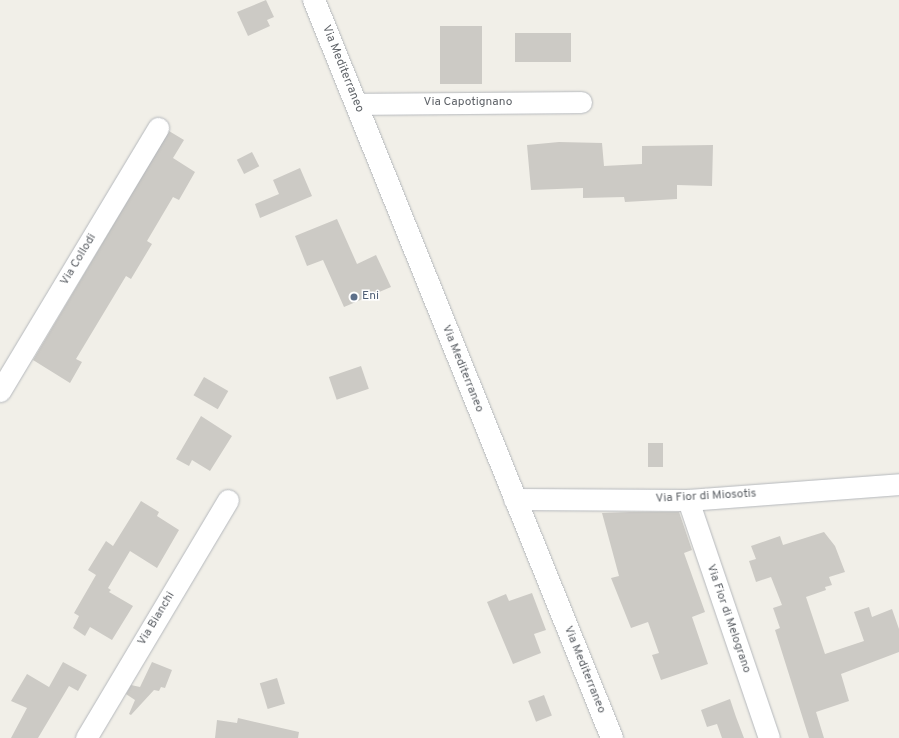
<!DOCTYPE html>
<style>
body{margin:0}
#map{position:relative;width:899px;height:738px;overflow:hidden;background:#f1efe8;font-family:Overpass,sans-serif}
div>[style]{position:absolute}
.building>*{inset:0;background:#cccac5;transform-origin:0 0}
.roads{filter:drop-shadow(0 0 1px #b5b8bc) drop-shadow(0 0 1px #b5b8bc)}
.street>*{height:21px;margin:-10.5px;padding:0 10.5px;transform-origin:10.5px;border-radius:10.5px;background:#fff}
.secondary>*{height:22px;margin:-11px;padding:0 11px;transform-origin:11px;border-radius:11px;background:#fff}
.dots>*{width:11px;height:11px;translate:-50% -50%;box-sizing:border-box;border:2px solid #fff;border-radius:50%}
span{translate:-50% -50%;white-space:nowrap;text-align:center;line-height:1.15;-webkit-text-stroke:3px #fff;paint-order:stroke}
.street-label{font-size:12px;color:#5f6368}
.service-label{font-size:12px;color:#4e5e75}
.left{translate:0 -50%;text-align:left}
</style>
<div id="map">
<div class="building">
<div style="clip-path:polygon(266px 0,274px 17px,267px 20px,270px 26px,248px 36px,237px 12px)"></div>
<div style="left:440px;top:26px;width:42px;height:58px"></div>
<div style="left:571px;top:33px;width:29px;height:56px;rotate:90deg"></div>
<div style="clip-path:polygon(169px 131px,184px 140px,173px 158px,195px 172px,179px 200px,173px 197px,147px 241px,152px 244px,131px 279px,126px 276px,76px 359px,82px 362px,70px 383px,33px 360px)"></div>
<div style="clip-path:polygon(559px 142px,602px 143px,604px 166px,642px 164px,642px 146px,713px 145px,712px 186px,677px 185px,677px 199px,625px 202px,624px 197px,583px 198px,583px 188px,531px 190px,527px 145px)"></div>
<div style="left:252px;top:152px;width:16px;height:17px;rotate:63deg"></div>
<div style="clip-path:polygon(300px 168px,312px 196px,260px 218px,255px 204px,279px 194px,273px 180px)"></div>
<div style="clip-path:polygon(337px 219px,357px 264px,376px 255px,391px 287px,344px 307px,323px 260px,307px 266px,295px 236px)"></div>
<div style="left:361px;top:366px;width:24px;height:34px;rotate:71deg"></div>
<div style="left:204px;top:377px;width:28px;height:21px;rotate:30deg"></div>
<div style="clip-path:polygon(201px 416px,232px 436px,210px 471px,192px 460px,189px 466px,176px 459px)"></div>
<div style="left:648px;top:443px;width:15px;height:24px"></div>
<div style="clip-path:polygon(141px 501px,159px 512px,157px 516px,179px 530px,157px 568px,130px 551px,108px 588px,111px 590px,109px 592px,133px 606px,112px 640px,90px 627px,85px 636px,73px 628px,79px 616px,74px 613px,96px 575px,88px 570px,106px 541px,113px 546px)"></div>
<div style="clip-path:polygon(630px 512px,679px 512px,692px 550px,684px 553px,705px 612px,692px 617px,708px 664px,661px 680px,652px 655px,659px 653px,648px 622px,631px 628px,611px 578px,619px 576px,602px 513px)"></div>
<div style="clip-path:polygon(824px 532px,835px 546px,845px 572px,829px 577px,832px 585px,825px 587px,826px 590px,806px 597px,825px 654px,864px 641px,854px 612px,869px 607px,872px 617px,892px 609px,899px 629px,899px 652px,841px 674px,849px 701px,816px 712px,824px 738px,809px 738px,775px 630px,780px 628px,773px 608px,782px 605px,771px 577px,756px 582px,749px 561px,756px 559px,751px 546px,780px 536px,783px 545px)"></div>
<div style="clip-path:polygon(532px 593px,546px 630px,534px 634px,541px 653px,513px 664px,487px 602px,506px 594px,509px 601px)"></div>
<div style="clip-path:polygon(63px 662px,87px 675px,78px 691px,69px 686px,38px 738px,11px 738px,27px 708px,11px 701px,27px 674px,49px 687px)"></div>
<div style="clip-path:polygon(152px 662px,172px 670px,165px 688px,161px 687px,159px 691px,154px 690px,131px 715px,129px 714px,135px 700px,126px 694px,131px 685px,140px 687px)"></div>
<div style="left:277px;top:678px;width:27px;height:18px;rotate:73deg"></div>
<div style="left:544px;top:695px;width:22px;height:17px;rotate:69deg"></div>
<div style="clip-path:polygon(730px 699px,736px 717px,744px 738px,722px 738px,717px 724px,707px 727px,701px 710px)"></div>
<div style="clip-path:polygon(238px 718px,299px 732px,298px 738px,215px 738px,217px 720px,237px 723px)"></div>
</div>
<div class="roads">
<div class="street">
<div style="left:356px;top:104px;width:225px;rotate:-0.5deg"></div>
<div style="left:0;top:391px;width:307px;rotate:-59deg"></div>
<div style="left:514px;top:499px;width:174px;rotate:0.3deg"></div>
<div style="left:688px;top:500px;width:212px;rotate:-4.3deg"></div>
<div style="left:688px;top:500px;width:251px;rotate:71.2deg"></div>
<div style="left:86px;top:738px;width:277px;rotate:-59.2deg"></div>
</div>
<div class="secondary">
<div style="left:314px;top:0;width:796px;rotate:68.01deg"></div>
</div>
</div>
<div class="dots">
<div style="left:354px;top:297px;background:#5c6f8a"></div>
</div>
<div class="street-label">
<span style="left:342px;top:69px;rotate:68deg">Via Mediterraneo</span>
<span style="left:468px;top:103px">Via Capotignano</span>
<span style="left:79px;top:260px;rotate:-59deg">Via Collodi</span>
<span style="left:462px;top:369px;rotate:68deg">Via Mediterraneo</span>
<span style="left:706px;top:497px;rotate:-3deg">Via Fior di Miosotis</span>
<span style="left:157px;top:619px;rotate:-59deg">Via Bianchi</span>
<span style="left:728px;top:619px;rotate:71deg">Via Fior di Melograno</span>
<span style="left:584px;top:670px;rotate:68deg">Via Mediterraneo</span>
</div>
<div class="service-label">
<span class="left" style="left:362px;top:297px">Eni</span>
</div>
</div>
